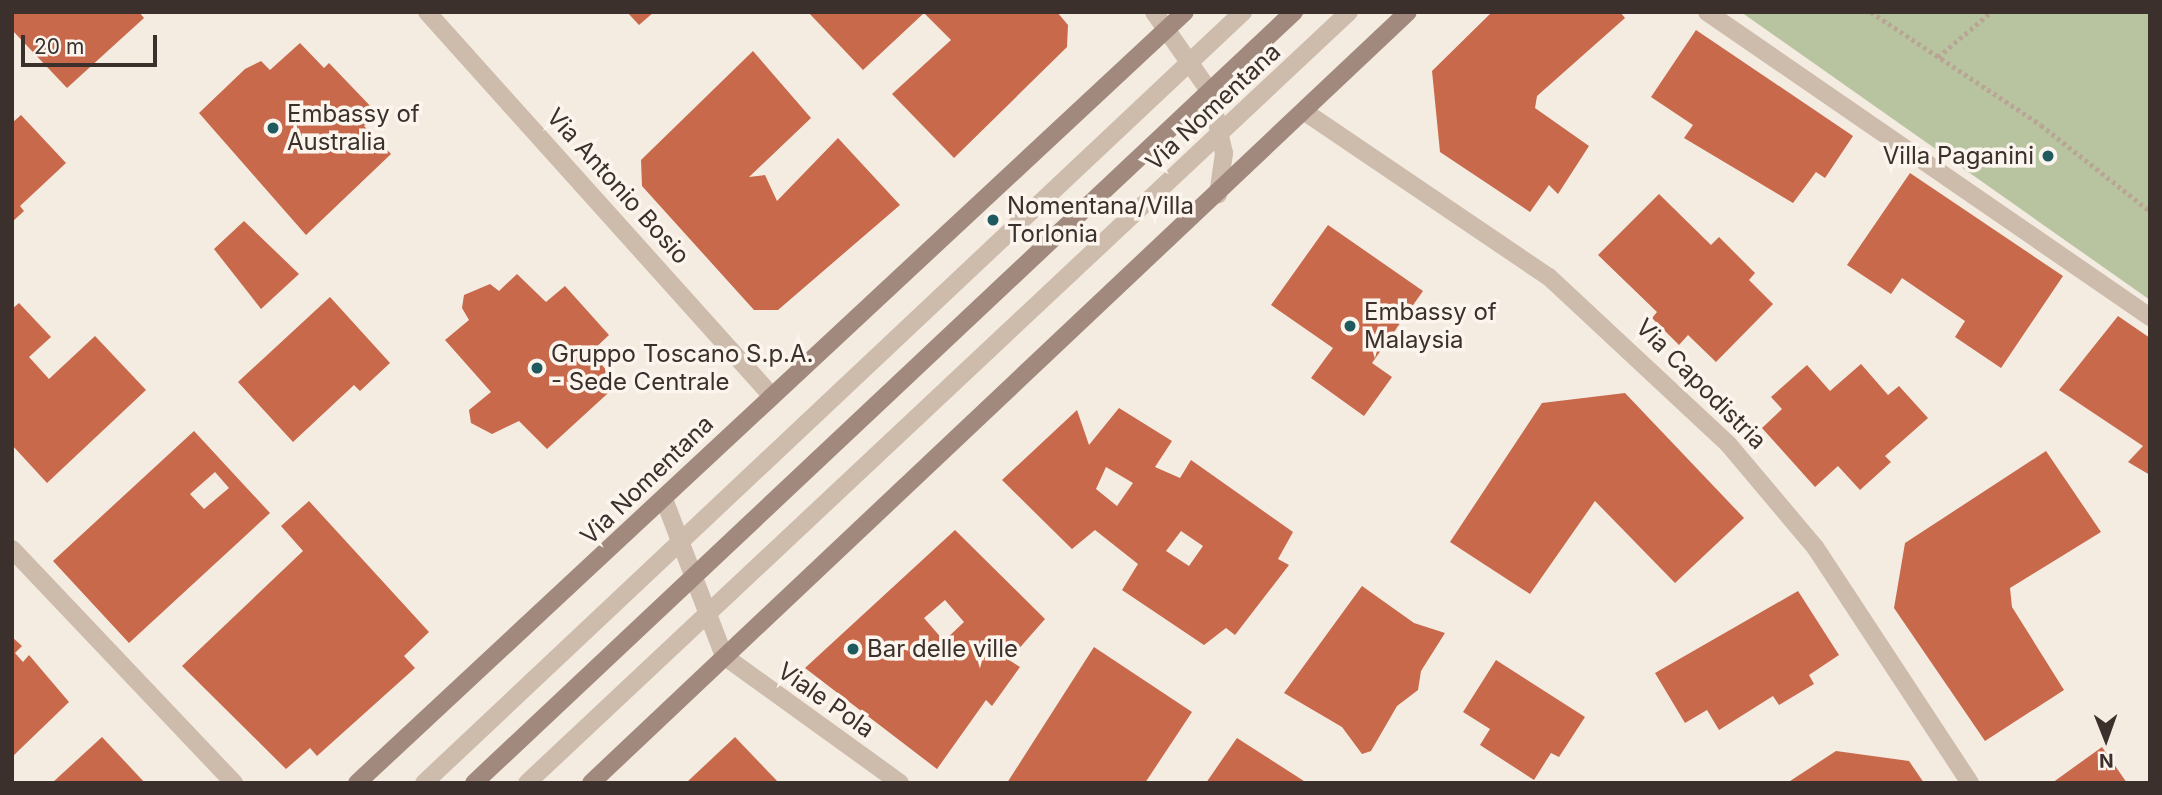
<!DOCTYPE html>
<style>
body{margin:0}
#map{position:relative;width:2162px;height:795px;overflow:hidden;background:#f4ebe1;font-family:Inter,sans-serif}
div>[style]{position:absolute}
.green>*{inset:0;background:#b8c4a0}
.building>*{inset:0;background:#c8694b}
.path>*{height:4.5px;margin-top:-2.25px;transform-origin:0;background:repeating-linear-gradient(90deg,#b9a596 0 3.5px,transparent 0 7px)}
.lane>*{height:18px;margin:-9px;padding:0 9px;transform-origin:9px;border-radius:9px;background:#cdbbac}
.street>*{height:18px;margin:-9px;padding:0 9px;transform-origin:9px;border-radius:9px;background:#cdbbac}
.secondary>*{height:18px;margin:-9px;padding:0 9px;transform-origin:9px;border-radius:9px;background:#a18a7d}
.dots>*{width:19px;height:19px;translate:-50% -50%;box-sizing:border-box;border:4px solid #fbf5ee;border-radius:50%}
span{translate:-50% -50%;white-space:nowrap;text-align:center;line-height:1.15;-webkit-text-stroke:7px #fbf5ee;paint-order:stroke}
.street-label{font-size:24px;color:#3b302b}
.poi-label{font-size:24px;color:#3b302b}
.left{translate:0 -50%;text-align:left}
.right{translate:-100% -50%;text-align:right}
.frame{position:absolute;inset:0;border:14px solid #3b302b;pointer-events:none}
.north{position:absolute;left:2071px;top:704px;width:70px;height:70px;-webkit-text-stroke:5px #fbf5ee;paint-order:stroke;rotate:179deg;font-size:19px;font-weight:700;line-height:28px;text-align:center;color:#3b302b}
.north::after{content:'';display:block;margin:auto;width:24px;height:32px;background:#3b302b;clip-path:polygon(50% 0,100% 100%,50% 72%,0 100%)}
.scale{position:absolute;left:21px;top:35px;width:136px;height:32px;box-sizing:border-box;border:4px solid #3b302b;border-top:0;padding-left:9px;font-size:21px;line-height:24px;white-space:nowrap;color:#3b302b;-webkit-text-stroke:5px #fbf5ee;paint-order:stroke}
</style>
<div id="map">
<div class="green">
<div style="clip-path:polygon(1741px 12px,2150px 12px,2150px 300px)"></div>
</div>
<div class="building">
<div style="clip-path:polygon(12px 12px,139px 12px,144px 18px,67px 88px,12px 30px)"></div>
<div style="clip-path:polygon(627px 12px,654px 12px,639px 25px)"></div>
<div style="clip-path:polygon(808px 12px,1057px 12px,1068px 25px,1067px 47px,954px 158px,892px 94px,951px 40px,924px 13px,863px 70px)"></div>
<div style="clip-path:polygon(1492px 12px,1620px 12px,1625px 18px,1537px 96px,1535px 108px,1589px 146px,1558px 194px,1549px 185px,1530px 212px,1440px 152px,1432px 71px)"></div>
<div style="clip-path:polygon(1696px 30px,1853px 136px,1825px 178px,1816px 172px,1793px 203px,1684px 138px,1693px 125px,1651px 97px)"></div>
<div style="clip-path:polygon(300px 43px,324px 68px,329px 63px,377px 113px,364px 126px,391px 154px,306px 235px,199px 113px,245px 69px,261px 61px,270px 70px)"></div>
<div style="clip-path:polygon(753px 51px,811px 118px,749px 177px,765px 175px,777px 201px,838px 138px,900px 205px,778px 310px,754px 310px,642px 186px,641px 160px)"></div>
<div style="clip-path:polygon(21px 115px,66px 163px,20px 206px,24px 211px,12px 222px,12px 123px)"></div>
<div style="clip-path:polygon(1910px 173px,2063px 276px,2001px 368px,1955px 337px,1965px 321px,1902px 278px,1891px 294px,1847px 265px)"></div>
<div style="clip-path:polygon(1659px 194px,1711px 245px,1719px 237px,1755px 273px,1749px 280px,1773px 304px,1716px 362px,1688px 335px,1679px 345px,1652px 318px,1657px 312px,1598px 255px)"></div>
<div style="clip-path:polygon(244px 221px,299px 274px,261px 309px,214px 249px)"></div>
<div style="clip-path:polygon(1328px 225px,1423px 291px,1372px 363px,1392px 377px,1364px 416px,1311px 378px,1333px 348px,1271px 305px)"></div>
<div style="clip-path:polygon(517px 274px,546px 302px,565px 286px,609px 335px,591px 352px,618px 384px,547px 449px,519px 421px,492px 434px,471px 423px,469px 410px,491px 392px,445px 340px,469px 320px,462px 308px,464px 295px,490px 284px,499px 291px)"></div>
<div style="clip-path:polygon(330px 297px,390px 363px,360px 391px,354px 385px,293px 442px,238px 382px)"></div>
<div style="clip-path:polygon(19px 303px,51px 337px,29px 357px,49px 379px,95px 336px,146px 390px,47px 483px,12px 445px,12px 309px)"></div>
<div style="clip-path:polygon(2118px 316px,2150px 338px,2150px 475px,2128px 462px,2143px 446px,2059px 390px)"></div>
<div style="clip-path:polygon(1861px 364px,1888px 395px,1899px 386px,1928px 418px,1885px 456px,1891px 462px,1860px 490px,1838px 466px,1815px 487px,1762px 428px,1782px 409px,1771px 397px,1807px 365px,1830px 391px)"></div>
<div style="clip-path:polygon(1625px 393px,1744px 518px,1675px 583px,1595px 501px,1530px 594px,1450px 542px,1542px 403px)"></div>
<div style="clip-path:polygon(evenodd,1119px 408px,1172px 441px,1155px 467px,1180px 478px,1191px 460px,1293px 532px,1278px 559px,1289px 565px,1235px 635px,1226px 628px,1204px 645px,1122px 590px,1138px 564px,1095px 530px,1072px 549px,1002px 480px,1077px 410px,1089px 445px,1119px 408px,1106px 467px,1133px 483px,1117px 506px,1096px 489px,1106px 467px,1119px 408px,1181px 531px,1203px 546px,1189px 566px,1166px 551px,1181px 531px)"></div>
<div style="clip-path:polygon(evenodd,194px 431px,270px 513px,129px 643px,53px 561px,194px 431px,215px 472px,229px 488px,204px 509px,190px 494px,215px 472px)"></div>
<div style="clip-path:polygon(2046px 451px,2101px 532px,2010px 588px,2012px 607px,2064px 690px,1985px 741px,1894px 608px,1905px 543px)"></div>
<div style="clip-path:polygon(309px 501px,429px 632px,404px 656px,415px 668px,317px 756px,310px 748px,286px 769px,182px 666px,303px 551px,281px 526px)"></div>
<div style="clip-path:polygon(evenodd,955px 530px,1045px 619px,1009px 660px,1020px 667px,992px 706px,986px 700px,937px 769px,805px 668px,955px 530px,945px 600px,964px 622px,944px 641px,924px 618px,945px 600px)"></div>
<div style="clip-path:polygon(1362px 586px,1414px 623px,1445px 633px,1421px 671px,1418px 690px,1397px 706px,1371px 751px,1362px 754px,1342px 727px,1284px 693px)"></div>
<div style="clip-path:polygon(1798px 591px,1839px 655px,1809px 675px,1814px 684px,1779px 705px,1773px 696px,1719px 730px,1707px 710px,1685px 723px,1655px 673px)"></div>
<div style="clip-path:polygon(12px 637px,22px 646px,15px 653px,23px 662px,29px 655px,69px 702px,12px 757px)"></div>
<div style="clip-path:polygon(1094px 647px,1192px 712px,1145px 783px,1007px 783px)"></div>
<div style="clip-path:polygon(1496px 660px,1585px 717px,1559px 757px,1551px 753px,1534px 780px,1480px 745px,1490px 729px,1463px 712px)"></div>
<div style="clip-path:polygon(102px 737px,145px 783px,52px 783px)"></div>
<div style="clip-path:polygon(735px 737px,779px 783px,686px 783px)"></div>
<div style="clip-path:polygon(1237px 738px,1307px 783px,1206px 783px)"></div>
<div style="clip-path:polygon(2102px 747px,2127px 783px,2052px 783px)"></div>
<div style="clip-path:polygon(1836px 751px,1909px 761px,1924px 783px,1787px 783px)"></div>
</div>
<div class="path">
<div style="left:1871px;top:12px;width:204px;rotate:33.6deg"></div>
<div style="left:2041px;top:125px;width:139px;rotate:38.3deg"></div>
<div style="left:1938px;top:57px;width:70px;rotate:-40.3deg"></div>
</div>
<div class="lane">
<div style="left:1707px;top:12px;width:538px;rotate:34.55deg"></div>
<div style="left:424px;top:783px;width:1125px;rotate:-43.27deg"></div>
<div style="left:527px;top:783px;width:1127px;rotate:-43.17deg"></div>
</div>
<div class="street">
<div style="left:427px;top:12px;width:515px;rotate:48.07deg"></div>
<div style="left:1154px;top:12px;width:98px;rotate:55deg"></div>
<div style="left:1210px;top:92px;width:63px;rotate:77.1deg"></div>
<div style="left:1224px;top:153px;width:42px;rotate:98.1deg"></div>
<div style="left:1305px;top:112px;width:295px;rotate:34.1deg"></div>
<div style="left:1549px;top:277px;width:246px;rotate:43deg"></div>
<div style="left:1729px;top:445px;width:133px;rotate:49.9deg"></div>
<div style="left:1815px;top:547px;width:282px;rotate:56.7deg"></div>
<div style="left:664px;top:499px;width:168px;rotate:69.1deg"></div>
<div style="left:724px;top:656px;width:217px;rotate:35.8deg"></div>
<div style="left:12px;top:549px;width:323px;rotate:46.5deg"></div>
</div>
<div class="secondary">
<div style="left:357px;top:783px;width:1131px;rotate:-42.96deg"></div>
<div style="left:474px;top:783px;width:1126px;rotate:-43.24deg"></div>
<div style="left:591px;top:783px;width:1123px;rotate:-43.34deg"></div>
</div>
<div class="dots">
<div style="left:273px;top:128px;background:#1f5a5e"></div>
<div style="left:2048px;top:156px;background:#1f5a5e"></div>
<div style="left:993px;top:220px;background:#1f5a5e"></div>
<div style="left:1350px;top:326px;background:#1f5a5e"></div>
<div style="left:537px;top:368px;background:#1f5a5e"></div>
<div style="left:853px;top:649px;background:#1f5a5e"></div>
</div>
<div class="street-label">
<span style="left:1213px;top:107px;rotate:-43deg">Via Nomentana</span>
<span style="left:618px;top:186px;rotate:48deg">Via Antonio Bosio</span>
<span style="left:1701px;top:384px;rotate:45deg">Via Capodistria</span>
<span style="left:647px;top:480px;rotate:-44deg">Via Nomentana</span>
<span style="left:826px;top:700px;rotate:35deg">Viale Pola</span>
</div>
<div class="poi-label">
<span class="left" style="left:287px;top:128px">Embassy of<br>Australia</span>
<span class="right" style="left:2034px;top:156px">Villa Paganini</span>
<span class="left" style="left:1007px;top:220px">Nomentana/Villa<br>Torlonia</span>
<span class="left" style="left:1364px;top:326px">Embassy of<br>Malaysia</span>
<span class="left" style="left:551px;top:368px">Gruppo Toscano S.p.A.<br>- Sede Centrale</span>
<span class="left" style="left:867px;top:649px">Bar delle ville</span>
</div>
<div class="frame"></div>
<div class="north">N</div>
<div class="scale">20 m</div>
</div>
